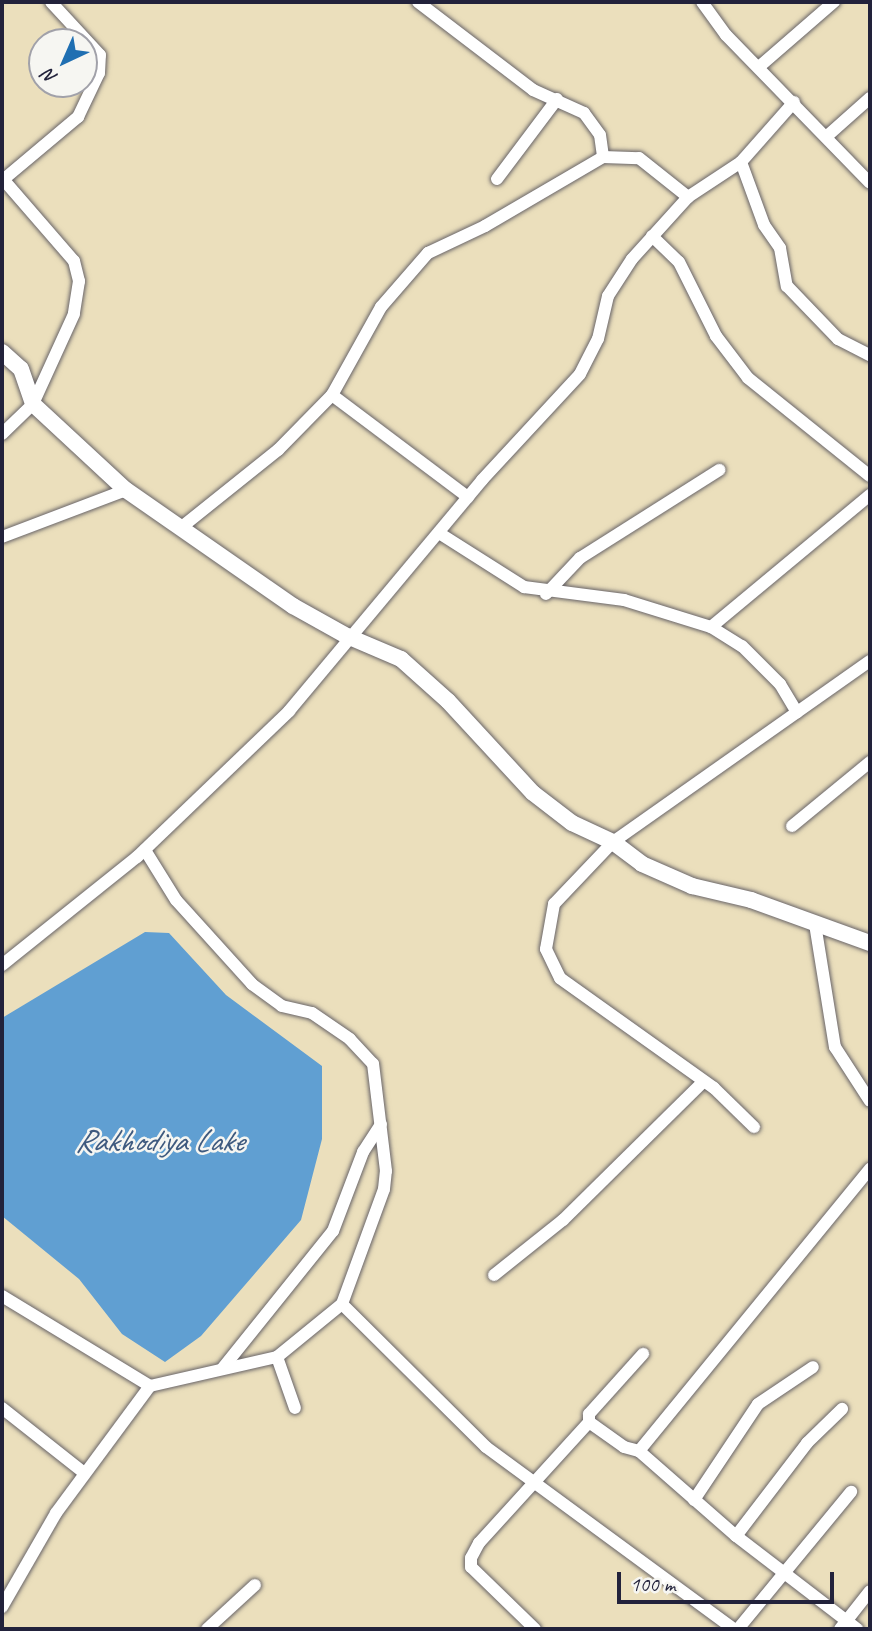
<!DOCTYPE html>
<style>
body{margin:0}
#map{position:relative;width:872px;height:1631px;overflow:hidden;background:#ebdfbc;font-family:Caveat,sans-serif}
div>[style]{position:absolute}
.water>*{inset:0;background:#609fd2}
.roads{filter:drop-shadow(0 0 2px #686468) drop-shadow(0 0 2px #686468)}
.minor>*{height:12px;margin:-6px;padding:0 6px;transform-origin:6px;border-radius:6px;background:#fff}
.tertiary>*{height:16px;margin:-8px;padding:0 8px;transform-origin:8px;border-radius:8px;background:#fff}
span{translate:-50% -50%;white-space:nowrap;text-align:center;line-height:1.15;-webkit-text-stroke:5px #f6f6f2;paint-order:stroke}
.water-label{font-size:32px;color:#3e5a7f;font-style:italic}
.frame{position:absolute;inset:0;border:4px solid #22223b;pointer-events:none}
.north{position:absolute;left:28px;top:28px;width:70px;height:70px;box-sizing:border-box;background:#f6f6f2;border:2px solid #a1a1a9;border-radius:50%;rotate:224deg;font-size:19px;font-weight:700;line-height:28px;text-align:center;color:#22223b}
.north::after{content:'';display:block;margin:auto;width:24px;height:32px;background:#1f6fb2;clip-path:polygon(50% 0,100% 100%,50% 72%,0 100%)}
.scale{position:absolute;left:617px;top:1572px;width:217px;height:32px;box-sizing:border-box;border:4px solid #22223b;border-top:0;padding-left:9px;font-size:21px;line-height:24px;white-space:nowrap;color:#22223b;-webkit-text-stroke:5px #f6f6f2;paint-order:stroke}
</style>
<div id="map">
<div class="water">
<div style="clip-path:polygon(145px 932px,169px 933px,226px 995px,322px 1066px,322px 1139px,301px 1220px,201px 1336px,165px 1362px,122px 1334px,79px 1279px,2px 1216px,2px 1018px)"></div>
</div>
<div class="roads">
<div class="minor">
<div style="left:418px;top:2px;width:145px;rotate:37.4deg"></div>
<div style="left:533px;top:90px;width:56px;rotate:24.3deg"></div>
<div style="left:584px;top:113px;width:27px;rotate:54deg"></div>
<div style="left:600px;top:135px;width:22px;rotate:82deg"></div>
<div style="left:702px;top:2px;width:41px;rotate:54deg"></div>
<div style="left:726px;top:35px;width:206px;rotate:45.8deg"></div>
<div style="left:760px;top:66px;width:98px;rotate:-40.9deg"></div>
<div style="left:826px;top:137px;width:59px;rotate:-41.6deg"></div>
<div style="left:741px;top:162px;width:67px;rotate:69.9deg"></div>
<div style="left:764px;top:225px;width:28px;rotate:55deg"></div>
<div style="left:780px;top:248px;width:39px;rotate:80deg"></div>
<div style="left:787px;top:286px;width:74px;rotate:46.1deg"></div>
<div style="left:838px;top:339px;width:36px;rotate:27deg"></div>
<div style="left:2px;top:178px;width:110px;rotate:49.1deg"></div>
<div style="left:74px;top:261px;width:21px;rotate:76deg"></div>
<div style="left:79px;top:281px;width:33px;rotate:99deg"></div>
<div style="left:74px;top:314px;width:99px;rotate:114.5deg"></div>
<div style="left:33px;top:404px;width:43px;rotate:135.9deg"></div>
<div style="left:4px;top:179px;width:97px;rotate:-40deg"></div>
<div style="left:78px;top:117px;width:49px;rotate:-64.5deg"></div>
<div style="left:99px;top:73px;width:18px;rotate:-87deg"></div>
<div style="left:100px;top:55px;width:72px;rotate:-132.8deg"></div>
<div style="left:497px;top:179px;width:100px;rotate:-53.1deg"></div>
<div style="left:652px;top:236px;width:37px;rotate:44deg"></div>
<div style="left:679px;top:262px;width:83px;rotate:63.4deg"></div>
<div style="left:716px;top:336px;width:53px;rotate:52.7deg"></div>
<div style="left:748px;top:378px;width:156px;rotate:38.8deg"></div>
<div style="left:332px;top:395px;width:170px;rotate:36.9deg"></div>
<div style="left:183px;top:526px;width:122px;rotate:-38.7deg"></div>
<div style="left:278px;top:450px;width:77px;rotate:-45.5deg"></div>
<div style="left:332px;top:395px;width:101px;rotate:-60.9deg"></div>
<div style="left:381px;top:307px;width:72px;rotate:-49deg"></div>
<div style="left:428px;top:253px;width:63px;rotate:-25.3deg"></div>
<div style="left:485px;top:226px;width:137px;rotate:-30.3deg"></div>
<div style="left:603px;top:157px;width:36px;rotate:2deg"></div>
<div style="left:639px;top:158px;width:63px;rotate:38.5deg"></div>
<div style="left:439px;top:533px;width:101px;rotate:32.4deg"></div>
<div style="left:524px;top:587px;width:101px;rotate:7.4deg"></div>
<div style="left:624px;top:600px;width:91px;rotate:17.2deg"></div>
<div style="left:711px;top:627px;width:36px;rotate:32deg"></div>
<div style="left:742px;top:646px;width:54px;rotate:45deg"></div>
<div style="left:780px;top:684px;width:33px;rotate:59deg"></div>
<div style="left:2px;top:537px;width:133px;rotate:-20.8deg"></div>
<div style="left:546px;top:594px;width:50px;rotate:-46.6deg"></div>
<div style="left:580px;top:558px;width:165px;rotate:-32.3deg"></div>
<div style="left:711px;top:627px;width:207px;rotate:-39.7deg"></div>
<div style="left:792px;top:826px;width:101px;rotate:-39.4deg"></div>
<div style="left:815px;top:924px;width:125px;rotate:80.8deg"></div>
<div style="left:835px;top:1047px;width:64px;rotate:57.1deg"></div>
<div style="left:2px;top:965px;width:173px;rotate:-38.7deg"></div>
<div style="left:137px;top:857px;width:211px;rotate:-43.8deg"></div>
<div style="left:289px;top:711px;width:301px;rotate:-50.1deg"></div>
<div style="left:482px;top:480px;width:144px;rotate:-47.2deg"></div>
<div style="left:580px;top:374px;width:39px;rotate:-63deg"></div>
<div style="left:598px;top:339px;width:44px;rotate:-76.9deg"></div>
<div style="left:608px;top:296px;width:44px;rotate:-57deg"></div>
<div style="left:632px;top:259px;width:84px;rotate:-47.9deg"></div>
<div style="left:688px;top:197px;width:64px;rotate:-33.4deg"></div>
<div style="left:741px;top:162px;width:80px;rotate:-48.5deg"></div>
<div style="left:754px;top:1127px;width:56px;rotate:-135.7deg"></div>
<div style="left:714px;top:1088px;width:189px;rotate:-144.5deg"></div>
<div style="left:560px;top:978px;width:32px;rotate:-116deg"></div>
<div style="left:546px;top:949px;width:46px;rotate:-79.9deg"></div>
<div style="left:554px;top:904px;width:86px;rotate:-46.4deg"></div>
<div style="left:613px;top:842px;width:314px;rotate:-35.2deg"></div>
<div style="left:494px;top:1275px;width:88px;rotate:-38.6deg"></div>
<div style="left:563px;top:1220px;width:197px;rotate:-44.6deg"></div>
<div style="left:2px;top:1296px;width:173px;rotate:31.3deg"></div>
<div style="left:342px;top:1304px;width:203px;rotate:44.8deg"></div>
<div style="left:486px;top:1447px;width:308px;rotate:36.3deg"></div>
<div style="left:277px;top:1357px;width:54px;rotate:70.6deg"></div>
<div style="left:222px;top:1369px;width:177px;rotate:-51.2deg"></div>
<div style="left:333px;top:1231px;width:85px;rotate:-69.2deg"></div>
<div style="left:363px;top:1152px;width:33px;rotate:-57deg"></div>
<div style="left:2px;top:1408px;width:103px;rotate:38.3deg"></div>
<div style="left:589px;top:1422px;width:43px;rotate:35.5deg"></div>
<div style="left:624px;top:1447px;width:16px;rotate:15deg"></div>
<div style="left:639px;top:1451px;width:129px;rotate:41.2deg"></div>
<div style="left:736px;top:1536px;width:153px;rotate:37.5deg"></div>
<div style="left:639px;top:1451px;width:365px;rotate:-50.7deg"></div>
<div style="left:694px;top:1500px;width:115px;rotate:-56.3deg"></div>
<div style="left:758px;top:1404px;width:66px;rotate:-33.9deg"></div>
<div style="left:736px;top:1536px;width:117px;rotate:-52.6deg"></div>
<div style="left:807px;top:1443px;width:49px;rotate:-44.2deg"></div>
<div style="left:2px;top:1607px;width:108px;rotate:-60.1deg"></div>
<div style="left:56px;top:1513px;width:158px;rotate:-53.5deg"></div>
<div style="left:150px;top:1386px;width:130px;rotate:-12.9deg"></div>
<div style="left:277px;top:1357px;width:84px;rotate:-39.2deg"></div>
<div style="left:342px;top:1304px;width:122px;rotate:-69.9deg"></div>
<div style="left:384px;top:1189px;width:18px;rotate:-84deg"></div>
<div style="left:386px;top:1171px;width:108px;rotate:-96.9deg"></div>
<div style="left:373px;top:1064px;width:34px;rotate:-133deg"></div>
<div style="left:350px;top:1039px;width:46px;rotate:-145.6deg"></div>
<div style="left:312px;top:1013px;width:31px;rotate:-167deg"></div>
<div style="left:282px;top:1006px;width:37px;rotate:-144deg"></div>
<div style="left:252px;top:984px;width:113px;rotate:-132.1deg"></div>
<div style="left:176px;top:900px;width:59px;rotate:-121.8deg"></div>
<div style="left:207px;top:1629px;width:65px;rotate:-42.5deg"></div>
<div style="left:535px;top:1629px;width:89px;rotate:-135.9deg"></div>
<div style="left:471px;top:1567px;width:9px;rotate:-90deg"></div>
<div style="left:471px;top:1558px;width:17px;rotate:-62deg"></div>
<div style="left:479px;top:1543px;width:164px;rotate:-47.7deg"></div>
<div style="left:589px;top:1422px;width:8px;rotate:-90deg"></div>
<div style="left:589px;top:1414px;width:81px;rotate:-48deg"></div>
<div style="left:738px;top:1629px;width:178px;rotate:-50.5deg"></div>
<div style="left:840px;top:1629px;width:48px;rotate:-51.7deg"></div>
</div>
<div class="tertiary">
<div style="left:2px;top:352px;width:25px;rotate:42deg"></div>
<div style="left:21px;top:369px;width:37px;rotate:71deg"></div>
<div style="left:33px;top:404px;width:127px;rotate:42.8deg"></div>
<div style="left:126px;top:490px;width:203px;rotate:34.8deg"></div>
<div style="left:293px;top:606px;width:62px;rotate:29.1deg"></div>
<div style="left:347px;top:636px;width:59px;rotate:23.1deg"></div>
<div style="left:401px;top:659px;width:63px;rotate:41.8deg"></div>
<div style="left:448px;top:701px;width:125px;rotate:47.3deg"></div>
<div style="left:533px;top:793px;width:49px;rotate:37.6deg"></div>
<div style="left:572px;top:823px;width:45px;rotate:24.9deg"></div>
<div style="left:613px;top:842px;width:36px;rotate:37deg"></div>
<div style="left:642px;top:864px;width:55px;rotate:23.7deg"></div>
<div style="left:692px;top:886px;width:61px;rotate:13.3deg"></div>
<div style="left:751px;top:900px;width:127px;rotate:19.9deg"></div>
</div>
</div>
<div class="water-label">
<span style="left:159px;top:1141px">Rakhodiya Lake</span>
</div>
<div class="frame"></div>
<div class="north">N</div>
<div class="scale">100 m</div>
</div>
